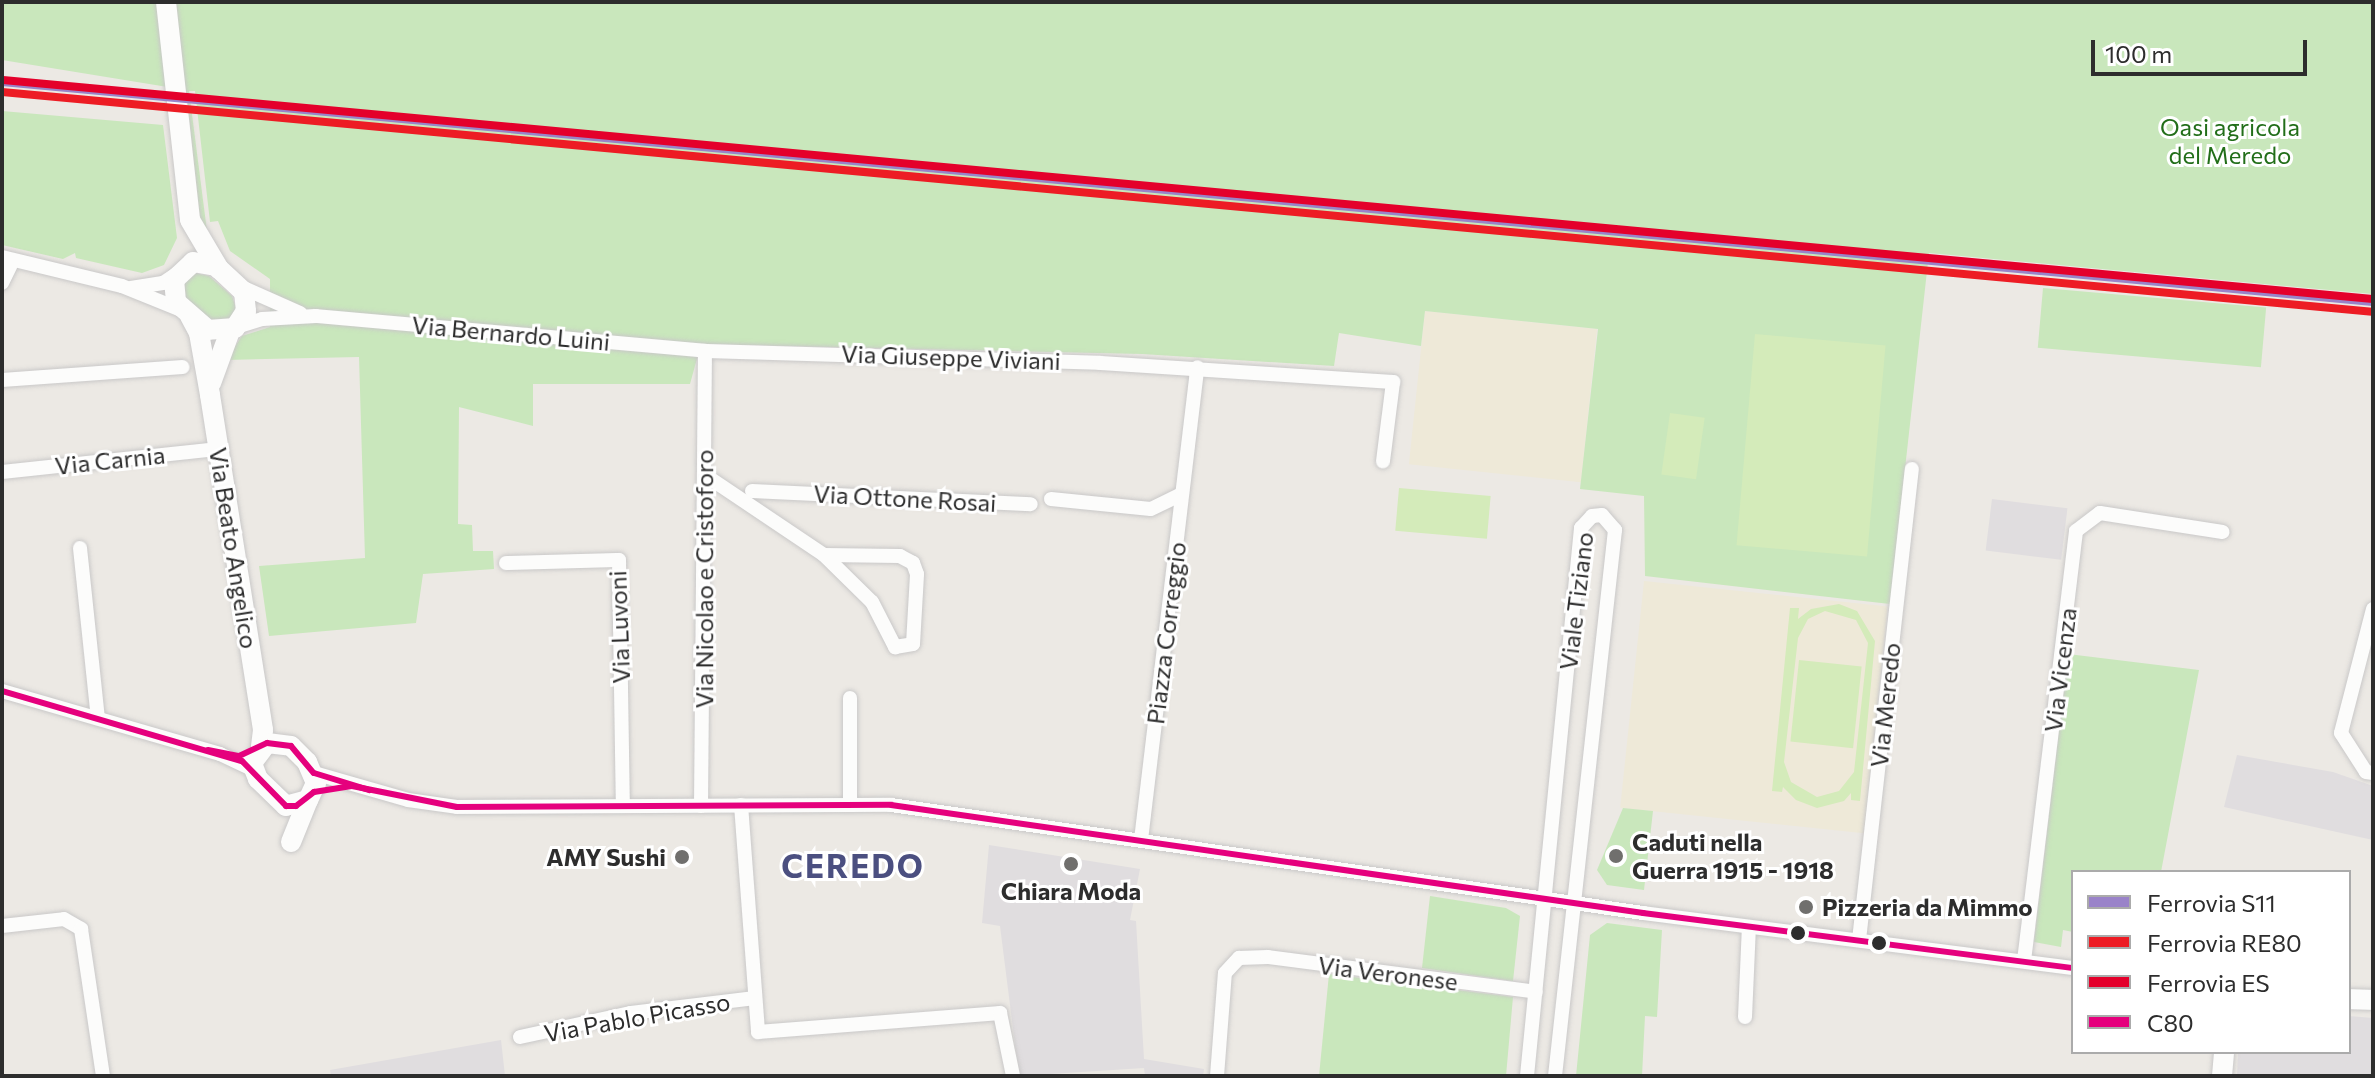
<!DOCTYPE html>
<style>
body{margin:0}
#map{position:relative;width:2375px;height:1078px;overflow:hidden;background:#ece9e4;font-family:Commissioner,sans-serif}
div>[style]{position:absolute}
.industrial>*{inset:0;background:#e0dddf;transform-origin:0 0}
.education>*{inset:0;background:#eee9d8;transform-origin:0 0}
.green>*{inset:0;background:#c9e7bc;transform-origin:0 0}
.pitch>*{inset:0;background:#d4ebba;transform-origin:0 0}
.roads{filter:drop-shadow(0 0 2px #c9c8c8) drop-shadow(0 0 2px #c9c8c8)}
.street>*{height:14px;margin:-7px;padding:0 7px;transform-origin:7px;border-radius:7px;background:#fcfcfb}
.secondary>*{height:20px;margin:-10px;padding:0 10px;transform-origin:10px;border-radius:10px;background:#fcfcfb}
.bus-1>*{height:6px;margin:-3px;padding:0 3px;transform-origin:3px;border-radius:3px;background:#e5007d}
.rail-1>*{height:8px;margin:-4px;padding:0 4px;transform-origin:4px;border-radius:4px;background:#9a83c9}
.rail-2>*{height:8px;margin:-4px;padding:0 4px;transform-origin:4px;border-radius:4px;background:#ed1c24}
.rail-3>*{height:8px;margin:-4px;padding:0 4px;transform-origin:4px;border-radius:4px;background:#e4002b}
.dots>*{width:22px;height:22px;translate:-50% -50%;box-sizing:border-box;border:4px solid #fff;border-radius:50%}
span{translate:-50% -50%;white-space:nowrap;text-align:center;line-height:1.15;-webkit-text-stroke:6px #fff;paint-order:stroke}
.park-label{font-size:24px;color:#226e19}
.street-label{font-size:24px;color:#2d2d2d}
.poi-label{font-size:24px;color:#2d2d2d;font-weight:700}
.left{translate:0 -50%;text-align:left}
.right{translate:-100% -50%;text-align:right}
.district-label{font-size:32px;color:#4b4f80;font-weight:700;letter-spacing:2px}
.frame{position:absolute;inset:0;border:4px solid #2d2d2d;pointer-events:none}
.legend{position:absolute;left:2071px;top:870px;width:280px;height:184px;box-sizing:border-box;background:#fff;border:2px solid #ababab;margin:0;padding:10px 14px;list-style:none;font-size:24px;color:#2d2d2d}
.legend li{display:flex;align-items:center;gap:16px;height:40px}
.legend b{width:40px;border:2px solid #ababab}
.scale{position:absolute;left:2091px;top:40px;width:216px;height:36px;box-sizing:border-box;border:4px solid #2d2d2d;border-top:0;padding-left:10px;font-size:24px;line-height:28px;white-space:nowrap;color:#2d2d2d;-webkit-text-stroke:6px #fff;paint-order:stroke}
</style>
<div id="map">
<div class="industrial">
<div style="left:1992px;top:499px;width:76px;height:52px;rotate:7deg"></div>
<div style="clip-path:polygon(2237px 755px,2333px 772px,2373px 786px,2373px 840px,2224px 807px)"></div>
<div style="clip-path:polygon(989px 845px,1140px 869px,1130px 920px,1136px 921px,1144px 1059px,1204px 1069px,1203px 1076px,1145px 1076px,1144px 1068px,1019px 1076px,1000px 926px,982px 923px)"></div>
<div style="clip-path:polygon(2349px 1016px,2373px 1018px,2373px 1076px,2237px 1076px,2238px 1052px,2349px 1052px)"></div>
<div style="clip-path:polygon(501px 1040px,505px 1076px,331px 1076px,330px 1070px)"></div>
</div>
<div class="education">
<div style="left:1425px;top:311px;width:173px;height:154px;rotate:6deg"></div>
<div style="left:1644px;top:581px;width:245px;height:228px;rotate:6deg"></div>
</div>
<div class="green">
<div style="clip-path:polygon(2px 2px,2373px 2px,2373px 294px,1929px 253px,1890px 604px,1645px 576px,1644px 496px,1580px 489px,1598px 329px,1425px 311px,1421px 346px,1339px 333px,1334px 366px,1142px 354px,701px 344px,690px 384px,533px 384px,533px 426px,459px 407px,458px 524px,472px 525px,473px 551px,493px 551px,494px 569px,423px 574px,416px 623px,269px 636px,259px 566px,365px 558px,359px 357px,226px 360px,242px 336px,270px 327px,270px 279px,230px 251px,218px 221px,210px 222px,195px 91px,189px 91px,208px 239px,200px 219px,186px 90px,2px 60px)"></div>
<div style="clip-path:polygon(2px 111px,163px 125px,177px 238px,164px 265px,142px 273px,76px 258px,75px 253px,63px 259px,2px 245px)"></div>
<div style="clip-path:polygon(195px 273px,209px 276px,232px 296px,236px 308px,230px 319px,211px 320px,186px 299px,184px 282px)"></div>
<div style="left:2043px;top:288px;width:224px;height:60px;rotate:5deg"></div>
<div style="clip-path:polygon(2068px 654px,2199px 670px,2161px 872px,2073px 872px,2073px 932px,2063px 930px,2061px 947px,2034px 942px)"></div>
<div style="clip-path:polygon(1623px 808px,1653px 811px,1644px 890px,1607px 885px,1597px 870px)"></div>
<div style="clip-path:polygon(1430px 896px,1506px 908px,1520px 916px,1513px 981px,1422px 968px)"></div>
<div style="clip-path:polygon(1607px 923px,1662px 930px,1657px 1017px,1645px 1016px,1642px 1076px,1576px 1076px,1590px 935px)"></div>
<div style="clip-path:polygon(1329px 974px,1513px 997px,1506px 1076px,1319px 1076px)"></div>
</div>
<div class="pitch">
<div style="left:1755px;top:334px;width:131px;height:212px;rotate:5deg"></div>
<div style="left:1670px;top:413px;width:35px;height:62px;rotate:8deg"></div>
<div style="left:1399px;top:488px;width:92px;height:43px;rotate:5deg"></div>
<div style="clip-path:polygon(evenodd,1839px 604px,1857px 611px,1875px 641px,1860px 801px,1851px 800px,1851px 793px,1844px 801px,1817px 808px,1796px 800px,1783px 787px,1782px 792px,1772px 791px,1790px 608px,1799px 608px,1798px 619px,1811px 609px,1839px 604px,1825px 611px,1856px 620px,1868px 643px,1854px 772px,1839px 791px,1817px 797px,1791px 782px,1784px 762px,1798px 638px,1808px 619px,1825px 611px)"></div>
<div style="left:1799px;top:660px;width:63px;height:82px;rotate:6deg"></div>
</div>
<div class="roads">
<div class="street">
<div style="left:2px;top:257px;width:123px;rotate:13.6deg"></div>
<div style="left:122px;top:286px;width:64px;rotate:22.1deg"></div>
<div style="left:2px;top:283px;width:25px;rotate:-64deg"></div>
<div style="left:239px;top:286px;width:67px;rotate:23.9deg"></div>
<div style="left:131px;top:288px;width:32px;rotate:-9deg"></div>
<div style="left:163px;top:283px;width:18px;rotate:-34deg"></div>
<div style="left:236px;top:327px;width:27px;rotate:-17deg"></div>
<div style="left:262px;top:319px;width:54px;rotate:-3.2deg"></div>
<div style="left:316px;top:316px;width:391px;rotate:5.1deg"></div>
<div style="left:705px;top:351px;width:395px;rotate:1.7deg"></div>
<div style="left:1100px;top:363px;width:294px;rotate:3.7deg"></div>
<div style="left:1393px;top:382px;width:80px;rotate:97.2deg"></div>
<div style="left:2px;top:380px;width:181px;rotate:-4.1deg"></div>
<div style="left:2px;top:472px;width:218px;rotate:-6.1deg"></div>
<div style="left:705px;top:475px;width:143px;rotate:33.9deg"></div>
<div style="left:824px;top:555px;width:67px;rotate:44.4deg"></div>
<div style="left:872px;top:602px;width:51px;rotate:62.9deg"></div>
<div style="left:895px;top:647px;width:18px;rotate:-9deg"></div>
<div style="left:913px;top:644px;width:70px;rotate:-86.7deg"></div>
<div style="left:917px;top:574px;width:12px;rotate:-110deg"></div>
<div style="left:913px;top:563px;width:15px;rotate:-152deg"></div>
<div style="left:900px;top:556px;width:76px;rotate:-179.2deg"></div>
<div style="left:752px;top:491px;width:279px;rotate:2.7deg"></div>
<div style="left:1051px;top:499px;width:100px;rotate:5.7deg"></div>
<div style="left:1151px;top:509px;width:34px;rotate:-26deg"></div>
<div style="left:80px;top:548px;width:171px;rotate:84deg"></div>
<div style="left:506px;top:563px;width:113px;rotate:-1.5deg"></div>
<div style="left:619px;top:560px;width:245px;rotate:89.1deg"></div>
<div style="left:2373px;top:609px;width:128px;rotate:104.5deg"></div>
<div style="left:2341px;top:733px;width:46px;rotate:57.3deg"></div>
<div style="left:2366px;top:772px;width:7px;rotate:8deg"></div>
<div style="left:2px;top:691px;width:227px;rotate:16.1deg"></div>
<div style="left:220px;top:754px;width:38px;rotate:25deg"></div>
<div style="left:850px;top:698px;width:105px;rotate:90deg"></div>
<div style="left:314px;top:773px;width:98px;rotate:16deg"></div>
<div style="left:408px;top:800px;width:49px;rotate:8.1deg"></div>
<div style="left:457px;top:807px;width:434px;rotate:-0.3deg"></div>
<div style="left:891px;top:805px;width:760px;rotate:8.17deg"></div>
<div style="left:1643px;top:913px;width:434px;rotate:7.3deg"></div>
<div style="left:741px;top:805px;width:228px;rotate:85.7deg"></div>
<div style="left:758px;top:1032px;width:243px;rotate:-4.5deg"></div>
<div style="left:1000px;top:1013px;width:64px;rotate:78.3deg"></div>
<div style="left:701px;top:806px;width:455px;rotate:-89.5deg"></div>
<div style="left:1141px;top:840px;width:476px;rotate:-83.2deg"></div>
<div style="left:2px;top:926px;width:62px;rotate:-6.4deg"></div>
<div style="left:64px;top:919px;width:20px;rotate:30deg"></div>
<div style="left:81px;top:929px;width:149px;rotate:81.5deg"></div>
<div style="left:1859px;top:940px;width:474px;rotate:-83.6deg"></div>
<div style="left:2024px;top:961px;width:433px;rotate:-83.1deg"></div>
<div style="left:2076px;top:531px;width:30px;rotate:-37deg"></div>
<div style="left:2100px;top:513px;width:124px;rotate:8.8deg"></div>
<div style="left:1745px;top:1017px;width:90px;rotate:-87.5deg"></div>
<div style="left:520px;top:1037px;width:114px;rotate:-12.2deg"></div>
<div style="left:631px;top:1013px;width:125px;rotate:-6.9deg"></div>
<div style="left:1217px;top:1076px;width:103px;rotate:-85.6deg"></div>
<div style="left:1225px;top:973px;width:21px;rotate:-47deg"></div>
<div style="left:1239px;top:958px;width:29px;rotate:-2deg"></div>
<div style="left:1268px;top:957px;width:270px;rotate:7.4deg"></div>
<div style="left:1527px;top:1076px;width:551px;rotate:-84.37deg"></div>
<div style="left:1581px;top:528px;width:16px;rotate:-47deg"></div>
<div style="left:1592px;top:516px;width:10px;rotate:-6deg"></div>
<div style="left:1602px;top:515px;width:20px;rotate:49deg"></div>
<div style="left:1615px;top:530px;width:549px;rotate:96.27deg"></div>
</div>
<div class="secondary">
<div style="left:166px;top:2px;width:219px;rotate:83.7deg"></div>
<div style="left:190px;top:220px;width:57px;rotate:59.4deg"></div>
<div style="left:193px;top:262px;width:23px;rotate:10deg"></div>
<div style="left:216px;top:266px;width:38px;rotate:43deg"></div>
<div style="left:244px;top:292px;width:19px;rotate:84deg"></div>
<div style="left:246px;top:311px;width:20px;rotate:123deg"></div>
<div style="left:235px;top:328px;width:27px;rotate:176deg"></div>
<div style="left:208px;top:330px;width:43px;rotate:-138.8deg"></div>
<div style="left:176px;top:302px;width:22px;rotate:-95deg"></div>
<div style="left:174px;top:280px;width:26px;rotate:-43deg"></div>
<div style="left:190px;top:316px;width:19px;rotate:62deg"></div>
<div style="left:199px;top:333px;width:63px;rotate:79.9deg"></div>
<div style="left:210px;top:395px;width:339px;rotate:81deg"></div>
<div style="left:263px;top:730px;width:17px;rotate:97deg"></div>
<div style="left:211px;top:383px;width:55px;rotate:-69.9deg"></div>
<div style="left:267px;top:743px;width:24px;rotate:7deg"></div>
<div style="left:291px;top:746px;width:23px;rotate:45deg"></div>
<div style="left:307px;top:762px;width:23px;rotate:67deg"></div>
<div style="left:316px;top:783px;width:19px;rotate:115deg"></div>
<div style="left:308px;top:800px;width:23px;rotate:165deg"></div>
<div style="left:286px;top:806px;width:39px;rotate:-136deg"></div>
<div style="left:258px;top:779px;width:17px;rotate:-111deg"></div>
<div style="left:252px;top:763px;width:25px;rotate:-53deg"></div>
<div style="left:291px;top:842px;width:45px;rotate:-68deg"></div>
<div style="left:2349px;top:999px;width:24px;rotate:2deg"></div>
<div style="left:2222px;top:1076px;width:24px;rotate:-85deg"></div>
</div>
</div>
<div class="bus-1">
<div style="left:2px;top:691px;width:250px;rotate:16.3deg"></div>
<div style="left:242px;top:761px;width:63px;rotate:45.6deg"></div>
<div style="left:286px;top:806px;width:10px"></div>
<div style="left:296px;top:806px;width:23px;rotate:-38deg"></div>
<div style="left:314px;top:792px;width:38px;rotate:-9deg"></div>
<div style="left:352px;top:786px;width:107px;rotate:11.3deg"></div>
<div style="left:457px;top:807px;width:434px;rotate:-0.3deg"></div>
<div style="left:891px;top:805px;width:760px;rotate:8.17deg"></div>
<div style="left:1643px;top:913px;width:434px;rotate:7.3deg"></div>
<div style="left:208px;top:750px;width:32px;rotate:11deg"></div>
<div style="left:239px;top:756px;width:31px;rotate:-25deg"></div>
<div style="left:267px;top:743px;width:24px;rotate:7deg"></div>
<div style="left:291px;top:746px;width:35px;rotate:50deg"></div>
<div style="left:314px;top:773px;width:58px;rotate:17.2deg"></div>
</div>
<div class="rail-1">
<div style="left:2px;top:82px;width:2381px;rotate:5.3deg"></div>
</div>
<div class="rail-2">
<div style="left:2px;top:92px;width:2380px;rotate:5.3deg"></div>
</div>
<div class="rail-3">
<div style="left:3px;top:80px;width:2380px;rotate:5.28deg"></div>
</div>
<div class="dots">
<div style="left:1616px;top:856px;background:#706f6d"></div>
<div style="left:682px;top:857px;background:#706f6d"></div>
<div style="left:1071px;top:864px;background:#706f6d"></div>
<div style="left:1806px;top:907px;background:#706f6d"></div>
<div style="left:1798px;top:933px;background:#2d2d2d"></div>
<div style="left:1879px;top:943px;background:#2d2d2d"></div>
</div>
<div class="park-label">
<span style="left:2230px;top:141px">Oasi agricola<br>del Meredo</span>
</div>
<div class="street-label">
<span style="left:511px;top:333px;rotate:5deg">Via Bernardo Luini</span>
<span style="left:951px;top:357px;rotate:2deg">Via Giuseppe Viviani</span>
<span style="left:110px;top:460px;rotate:-6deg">Via Carnia</span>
<span style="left:905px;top:498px;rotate:3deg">Via Ottone Rosai</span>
<span style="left:234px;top:548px;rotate:81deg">Via Beato Angelico</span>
<span style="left:704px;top:579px;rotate:-90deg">Via Nicolao e Cristoforo</span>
<span style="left:1576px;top:601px;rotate:-83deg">Viale Tiziano</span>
<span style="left:619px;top:627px;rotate:-92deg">Via Luvoni</span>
<span style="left:1166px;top:633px;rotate:-83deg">Piazza Correggio</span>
<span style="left:2060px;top:670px;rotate:-83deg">Via Vicenza</span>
<span style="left:1885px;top:705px;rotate:-84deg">Via Meredo</span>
<span style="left:1388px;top:973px;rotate:7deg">Via Veronese</span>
<span style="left:637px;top:1017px;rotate:-10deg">Via Pablo Picasso</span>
</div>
<div class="poi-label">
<span class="left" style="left:1632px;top:856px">Caduti nella<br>Guerra 1915 - 1918</span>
<span class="right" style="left:666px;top:857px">AMY Sushi</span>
<span style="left:1071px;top:891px">Chiara Moda</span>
<span class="left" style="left:1822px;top:907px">Pizzeria da Mimmo</span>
</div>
<div class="district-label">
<span style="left:853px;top:865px">CEREDO</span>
</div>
<div class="frame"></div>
<ul class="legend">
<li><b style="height:10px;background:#9a83c9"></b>Ferrovia S11</li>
<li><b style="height:10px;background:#ed1c24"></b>Ferrovia RE80</li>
<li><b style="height:10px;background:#e4002b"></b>Ferrovia ES</li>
<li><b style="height:10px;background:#e5007d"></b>C80</li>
</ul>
<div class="scale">100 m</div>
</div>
